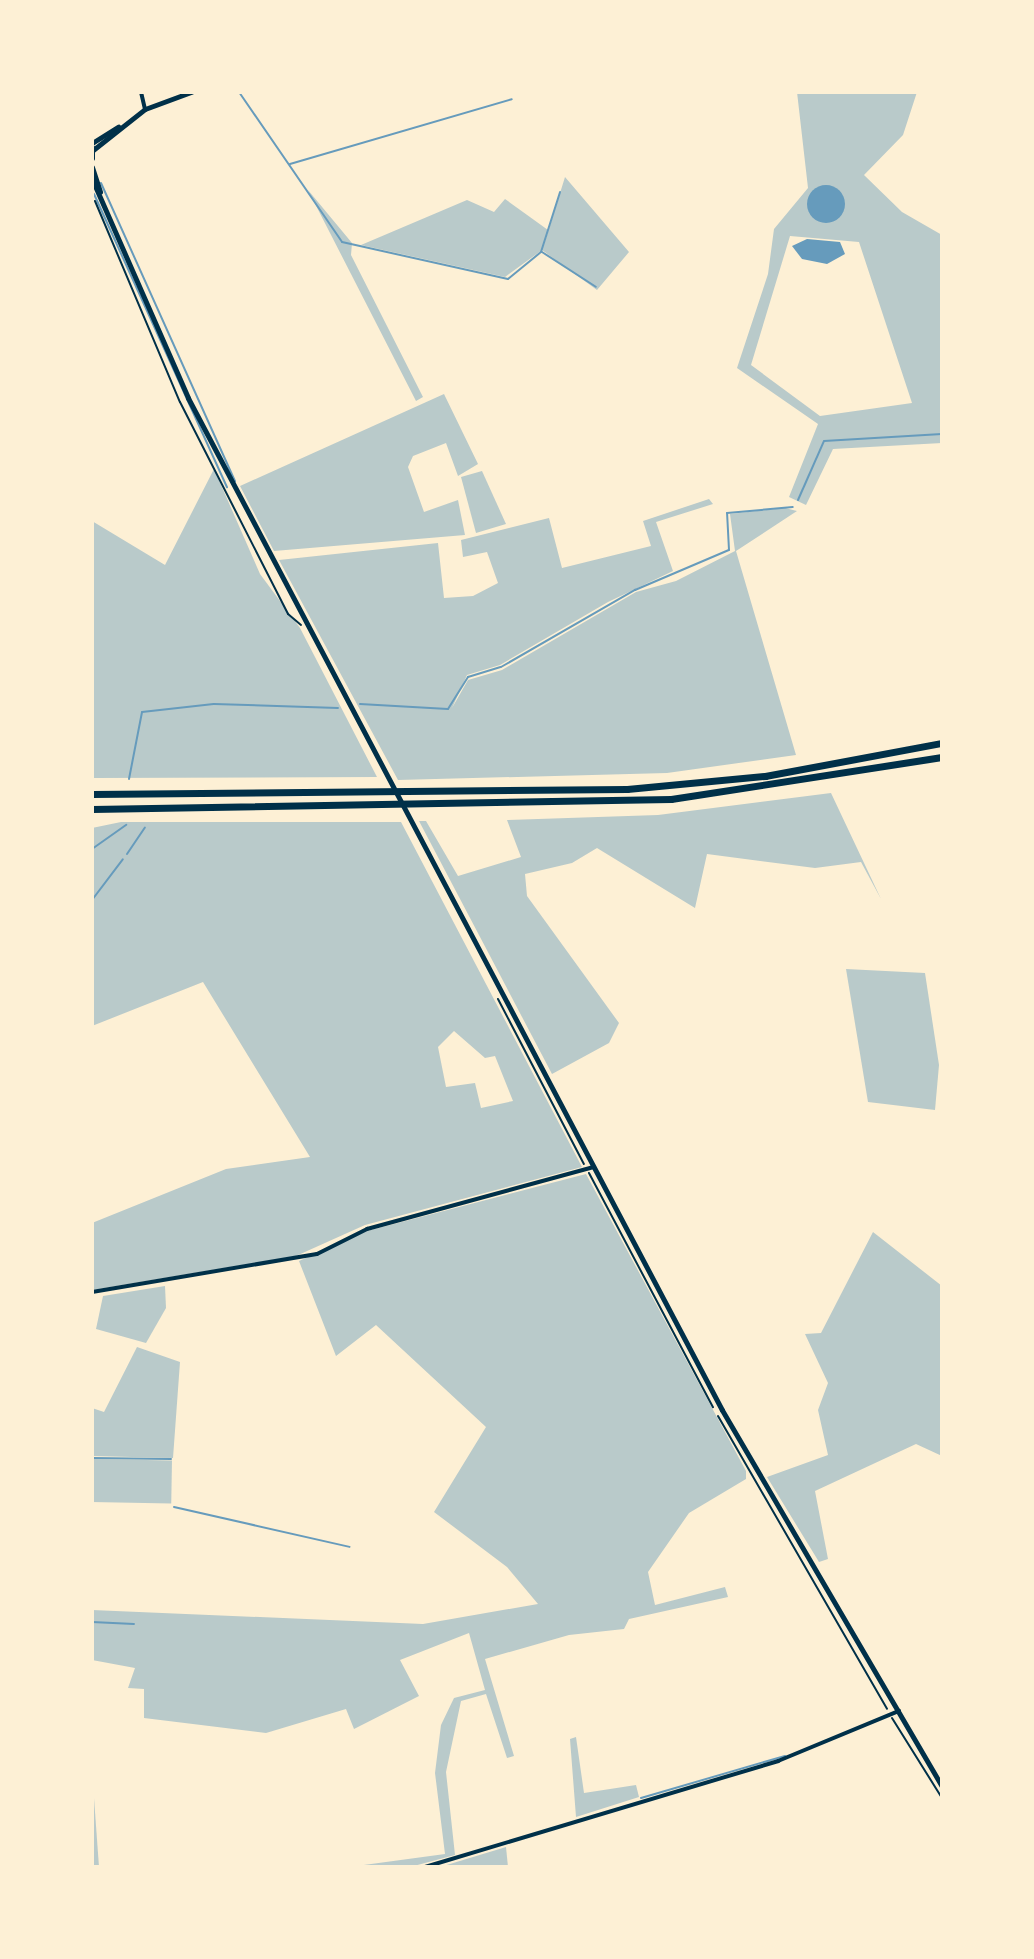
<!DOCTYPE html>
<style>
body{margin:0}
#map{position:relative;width:1034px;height:1959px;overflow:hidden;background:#fdf0d5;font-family:"Noto Sans",sans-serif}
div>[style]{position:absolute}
.green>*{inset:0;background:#b9caca;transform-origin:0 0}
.water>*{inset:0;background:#669bbc}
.round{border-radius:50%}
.stream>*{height:2px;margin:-1px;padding:0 1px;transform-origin:1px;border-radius:1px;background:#669bbc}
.path>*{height:2px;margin:-1px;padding:0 1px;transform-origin:1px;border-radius:1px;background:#003049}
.minor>*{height:4px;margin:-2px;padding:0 2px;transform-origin:2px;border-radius:2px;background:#003049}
.tertiary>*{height:5px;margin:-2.5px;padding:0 2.5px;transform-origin:2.5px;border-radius:2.5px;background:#003049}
.secondary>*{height:5px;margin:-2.5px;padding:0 2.5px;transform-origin:2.5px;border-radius:2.5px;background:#003049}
.motorway>*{height:7px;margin:-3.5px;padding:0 3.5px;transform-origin:3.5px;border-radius:3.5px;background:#003049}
span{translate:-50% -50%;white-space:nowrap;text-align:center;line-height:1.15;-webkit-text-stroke:8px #fdf0d5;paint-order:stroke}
.frame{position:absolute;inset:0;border:94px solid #fdf0d5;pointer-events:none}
</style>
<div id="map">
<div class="green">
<div style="clip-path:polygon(evenodd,797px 92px,917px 92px,903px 135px,864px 175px,902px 212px,942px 235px,942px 443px,833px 449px,806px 505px,789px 497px,818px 424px,737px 368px,768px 274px,774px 229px,808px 188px,797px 92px,790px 236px,859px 242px,912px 403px,820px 416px,751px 365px,790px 236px)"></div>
<div style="clip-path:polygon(565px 177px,629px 252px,597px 290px,542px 250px,505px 277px,361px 245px,467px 200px,494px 212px,505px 199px,548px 230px,543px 248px)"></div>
<div style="clip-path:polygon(308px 190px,352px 243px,351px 255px,423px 397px,416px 401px)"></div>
<div style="clip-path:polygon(444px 394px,478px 464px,458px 476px,446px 443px,413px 456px,408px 467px,424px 512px,458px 500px,465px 535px,274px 551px,240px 486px)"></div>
<div style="clip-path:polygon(214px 469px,260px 574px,300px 628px,377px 777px,92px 778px,92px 521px,165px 565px)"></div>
<div style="clip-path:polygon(482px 471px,506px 524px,476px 533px,461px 477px)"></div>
<div style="clip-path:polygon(709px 499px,713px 504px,656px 522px,673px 571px,608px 602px,500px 665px,467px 675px,452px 708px,468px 680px,502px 670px,636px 592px,676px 581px,735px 551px,730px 514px,785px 508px,797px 511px,736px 551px,796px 755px,667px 773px,398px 780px,279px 560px,438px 543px,444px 598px,473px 596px,498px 583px,487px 552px,463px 557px,461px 540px,549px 518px,562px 568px,651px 546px,643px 521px)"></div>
<div style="clip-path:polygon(831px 793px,881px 899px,861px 862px,815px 868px,707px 854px,695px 908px,597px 848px,572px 863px,525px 874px,527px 896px,619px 1023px,609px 1043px,552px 1074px,419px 821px,426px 821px,458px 876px,521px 857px,507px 820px,658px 815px)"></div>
<div style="clip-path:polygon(evenodd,121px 822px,401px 822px,582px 1167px,365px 1225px,296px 1256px,92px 1290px,92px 1223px,226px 1169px,310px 1157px,203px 982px,92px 1026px,92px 828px,121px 822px,454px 1031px,485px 1058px,495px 1056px,513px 1101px,481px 1108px,475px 1083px,446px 1087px,438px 1047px,454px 1031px)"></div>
<div style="clip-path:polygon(846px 969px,925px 973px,939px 1065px,935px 1110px,868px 1102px)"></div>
<div style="clip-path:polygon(586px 1174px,746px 1471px,746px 1479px,689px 1513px,648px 1572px,655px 1605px,725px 1587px,728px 1597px,629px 1619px,624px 1629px,569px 1635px,485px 1659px,514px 1756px,507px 1758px,486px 1694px,461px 1701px,446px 1772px,455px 1855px,410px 1867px,349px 1867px,445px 1854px,435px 1773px,441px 1725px,454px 1698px,485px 1690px,469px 1633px,400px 1660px,419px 1696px,354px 1729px,346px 1709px,266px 1733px,144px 1718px,144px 1689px,128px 1688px,135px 1668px,92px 1660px,92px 1610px,423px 1624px,538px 1604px,507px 1567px,434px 1512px,486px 1427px,376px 1325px,336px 1356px,299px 1261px,367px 1231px)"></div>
<div style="clip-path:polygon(873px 1232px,942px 1286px,942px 1456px,916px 1444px,815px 1491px,828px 1559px,819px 1562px,767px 1477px,828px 1455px,818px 1410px,828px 1383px,805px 1334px,821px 1333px)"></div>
<div style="clip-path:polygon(165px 1286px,166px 1308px,146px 1343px,96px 1329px,103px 1296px)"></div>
<div style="clip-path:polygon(137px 1347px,180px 1362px,173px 1458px,92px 1456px,92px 1408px,104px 1412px)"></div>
<div style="left:92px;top:1459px;width:80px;height:43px;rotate:1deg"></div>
<div style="clip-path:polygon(576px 1737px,584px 1793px,636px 1785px,639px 1797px,576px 1817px,570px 1739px)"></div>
<div style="clip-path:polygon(92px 1795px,94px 1798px,99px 1867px,92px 1867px)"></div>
<div style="clip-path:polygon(506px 1847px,508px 1867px,440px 1867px)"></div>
</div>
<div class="water">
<div class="round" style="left:807px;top:185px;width:38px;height:38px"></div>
<div style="clip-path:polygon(807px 239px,840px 242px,845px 254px,827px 264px,802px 259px,792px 246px)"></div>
</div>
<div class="stream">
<div style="left:239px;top:92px;width:182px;rotate:55.5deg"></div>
<div style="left:342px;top:242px;width:170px;rotate:12.6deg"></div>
<div style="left:508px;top:279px;width:43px;rotate:-39.3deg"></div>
<div style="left:541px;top:252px;width:63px;rotate:-72.4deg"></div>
<div style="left:290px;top:164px;width:231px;rotate:-16.3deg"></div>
<div style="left:101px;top:183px;width:327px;rotate:65.8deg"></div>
<div style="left:94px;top:194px;width:322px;rotate:65.6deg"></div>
<div style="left:542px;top:252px;width:64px;rotate:32.9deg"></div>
<div style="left:798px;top:500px;width:64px;rotate:-66.2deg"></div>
<div style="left:824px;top:441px;width:118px;rotate:-3.4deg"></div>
<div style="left:360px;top:704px;width:88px;rotate:3.3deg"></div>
<div style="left:448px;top:709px;width:38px;rotate:-58deg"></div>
<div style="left:468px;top:677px;width:34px;rotate:-17deg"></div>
<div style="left:501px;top:667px;width:155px;rotate:-29.9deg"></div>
<div style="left:635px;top:590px;width:102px;rotate:-23.1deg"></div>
<div style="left:729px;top:550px;width:37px;rotate:-93deg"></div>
<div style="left:727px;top:513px;width:66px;rotate:-5.2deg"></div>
<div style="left:129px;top:779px;width:68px;rotate:-79deg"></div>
<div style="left:142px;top:712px;width:72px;rotate:-6.3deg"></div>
<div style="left:214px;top:704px;width:124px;rotate:1.8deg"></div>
<div style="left:92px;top:849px;width:42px;rotate:-35.2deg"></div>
<div style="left:127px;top:854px;width:32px;rotate:-56deg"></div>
<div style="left:92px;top:900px;width:51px;rotate:-52.9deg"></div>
<div style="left:92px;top:1458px;width:79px;rotate:0.7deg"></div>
<div style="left:174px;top:1507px;width:180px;rotate:12.8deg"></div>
<div style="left:92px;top:1622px;width:42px;rotate:2.7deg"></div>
<div style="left:641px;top:1798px;width:150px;rotate:-16.3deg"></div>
</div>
<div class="path">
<div style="left:95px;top:201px;width:218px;rotate:67.1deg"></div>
<div style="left:180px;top:402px;width:238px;rotate:63deg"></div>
<div style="left:288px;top:614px;width:17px;rotate:40deg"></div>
<div style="left:498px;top:999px;width:186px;rotate:62.5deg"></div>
<div style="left:589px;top:1173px;width:265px;rotate:62.1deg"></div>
<div style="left:718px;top:1416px;width:338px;rotate:60deg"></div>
<div style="left:892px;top:1718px;width:94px;rotate:58deg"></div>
</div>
<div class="minor">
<div style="left:141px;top:92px;width:17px;rotate:77deg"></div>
<div style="left:92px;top:1292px;width:228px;rotate:-9.6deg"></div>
<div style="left:317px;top:1254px;width:56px;rotate:-26.6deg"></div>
<div style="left:367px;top:1229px;width:235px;rotate:-15.3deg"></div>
<div style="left:425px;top:1867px;width:369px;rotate:-16.7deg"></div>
<div style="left:778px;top:1761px;width:131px;rotate:-22.5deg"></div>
</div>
<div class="tertiary">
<div style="left:92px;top:143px;width:31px;rotate:-32deg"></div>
<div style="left:93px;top:150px;width:66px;rotate:-38.3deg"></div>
<div style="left:145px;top:109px;width:49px;rotate:-20.3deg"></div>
</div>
<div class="secondary">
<div style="left:92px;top:147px;width:11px;rotate:90deg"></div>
<div style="left:92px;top:167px;width:26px;rotate:72deg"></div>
<div style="left:92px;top:179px;width:239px;rotate:66.3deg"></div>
<div style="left:188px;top:398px;width:1144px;rotate:62.18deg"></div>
<div style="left:722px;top:1410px;width:436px;rotate:59.7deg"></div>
</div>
<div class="motorway">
<div style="left:92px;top:794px;width:535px;rotate:-0.54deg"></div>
<div style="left:627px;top:789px;width:139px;rotate:-5.4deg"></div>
<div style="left:765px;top:776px;width:180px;rotate:-10.6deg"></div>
<div style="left:92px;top:809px;width:579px;rotate:-0.99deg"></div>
<div style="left:671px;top:799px;width:274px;rotate:-8.8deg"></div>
</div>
<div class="frame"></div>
</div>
